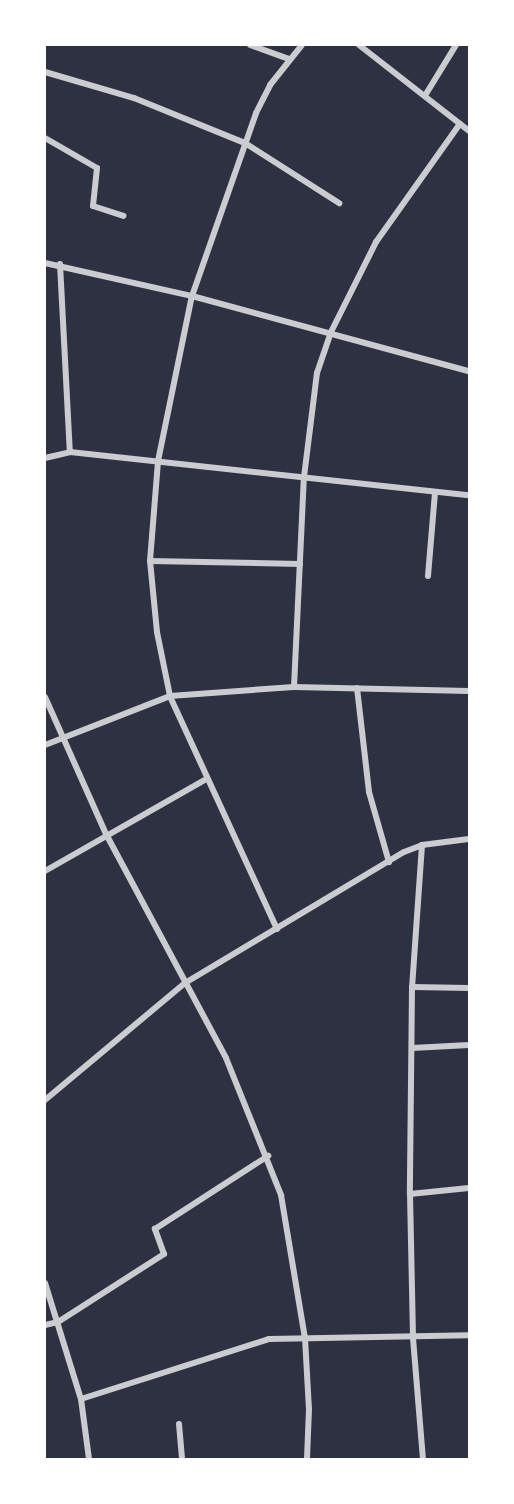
<!DOCTYPE html>
<style>
body{margin:0}
#map{position:relative;width:514px;height:1504px;overflow:hidden;background:#2d3142;font-family:"DejaVu Sans",sans-serif}
div>[style]{position:absolute}
.minor>*{height:6px;margin:-3px;padding:0 3px;transform-origin:3px;border-radius:3px;background:#caccd0}
span{translate:-50% -50%;white-space:nowrap;text-align:center;line-height:1.15;-webkit-text-stroke:5px #fff;paint-order:stroke}
.frame{position:absolute;inset:0;border:46px solid #fff;pointer-events:none}
</style>
<div id="map">
<div class="minor">
<div style="left:250px;top:45px;width:41px;rotate:19.7deg"></div>
<div style="left:359px;top:45px;width:140px;rotate:38deg"></div>
<div style="left:45px;top:72px;width:93px;rotate:16.3deg"></div>
<div style="left:134px;top:98px;width:120px;rotate:22.1deg"></div>
<div style="left:245px;top:143px;width:112px;rotate:32.6deg"></div>
<div style="left:426px;top:94px;width:57px;rotate:-58.5deg"></div>
<div style="left:45px;top:138px;width:60px;rotate:30deg"></div>
<div style="left:97px;top:168px;width:38px;rotate:96deg"></div>
<div style="left:93px;top:206px;width:32px;rotate:18deg"></div>
<div style="left:45px;top:263px;width:151px;rotate:12.7deg"></div>
<div style="left:192px;top:296px;width:287px;rotate:15.2deg"></div>
<div style="left:60px;top:264px;width:188px;rotate:87deg"></div>
<div style="left:45px;top:458px;width:26px;rotate:-13deg"></div>
<div style="left:70px;top:452px;width:401px;rotate:6.2deg"></div>
<div style="left:150px;top:561px;width:150px;rotate:1.1deg"></div>
<div style="left:428px;top:576px;width:84px;rotate:-85.2deg"></div>
<div style="left:294px;top:687px;width:210px;rotate:-87.3deg"></div>
<div style="left:304px;top:477px;width:105px;rotate:-82.9deg"></div>
<div style="left:317px;top:373px;width:43px;rotate:-71.1deg"></div>
<div style="left:331px;top:332px;width:101px;rotate:-63.4deg"></div>
<div style="left:376px;top:242px;width:145px;rotate:-54.6deg"></div>
<div style="left:357px;top:688px;width:105px;rotate:83.4deg"></div>
<div style="left:369px;top:792px;width:73px;rotate:74.1deg"></div>
<div style="left:45px;top:697px;width:150px;rotate:66deg"></div>
<div style="left:106px;top:834px;width:254px;rotate:61.8deg"></div>
<div style="left:226px;top:1058px;width:148px;rotate:68.1deg"></div>
<div style="left:281px;top:1195px;width:145px;rotate:80.5deg"></div>
<div style="left:305px;top:1338px;width:71px;rotate:86.8deg"></div>
<div style="left:309px;top:1409px;width:50px;rotate:92.3deg"></div>
<div style="left:45px;top:745px;width:134px;rotate:-21.4deg"></div>
<div style="left:170px;top:696px;width:124px;rotate:-4.2deg"></div>
<div style="left:294px;top:687px;width:175px;rotate:1.3deg"></div>
<div style="left:422px;top:845px;width:142px;rotate:94deg"></div>
<div style="left:412px;top:987px;width:207px;rotate:90.6deg"></div>
<div style="left:410px;top:1194px;width:144px;rotate:88.8deg"></div>
<div style="left:413px;top:1338px;width:121px;rotate:85.3deg"></div>
<div style="left:45px;top:871px;width:185px;rotate:-29.7deg"></div>
<div style="left:277px;top:929px;width:256px;rotate:-114.7deg"></div>
<div style="left:170px;top:696px;width:65px;rotate:-101.5deg"></div>
<div style="left:157px;top:632px;width:71px;rotate:-95.6deg"></div>
<div style="left:150px;top:561px;width:100px;rotate:-85.4deg"></div>
<div style="left:158px;top:461px;width:168px;rotate:-78.4deg"></div>
<div style="left:192px;top:296px;width:194px;rotate:-70.7deg"></div>
<div style="left:256px;top:113px;width:31px;rotate:-63deg"></div>
<div style="left:270px;top:85px;width:51px;rotate:-51.3deg"></div>
<div style="left:412px;top:987px;width:57px;rotate:1deg"></div>
<div style="left:412px;top:1048px;width:57px;rotate:-3deg"></div>
<div style="left:45px;top:1100px;width:182px;rotate:-39.9deg"></div>
<div style="left:185px;top:983px;width:255px;rotate:-30.9deg"></div>
<div style="left:404px;top:852px;width:19px;rotate:-21deg"></div>
<div style="left:422px;top:845px;width:47px;rotate:-7.3deg"></div>
<div style="left:410px;top:1194px;width:59px;rotate:-5.8deg"></div>
<div style="left:45px;top:1283px;width:121px;rotate:72.8deg"></div>
<div style="left:81px;top:1399px;width:61px;rotate:82.4deg"></div>
<div style="left:45px;top:1325px;width:13px;rotate:-13deg"></div>
<div style="left:58px;top:1322px;width:126px;rotate:-32.7deg"></div>
<div style="left:164px;top:1254px;width:27px;rotate:-110deg"></div>
<div style="left:155px;top:1229px;width:135px;rotate:-32.9deg"></div>
<div style="left:81px;top:1399px;width:197px;rotate:-17.7deg"></div>
<div style="left:269px;top:1339px;width:200px;rotate:-1.1deg"></div>
<div style="left:179px;top:1424px;width:35px;rotate:85deg"></div>
</div>
<div class="frame"></div>
</div>
